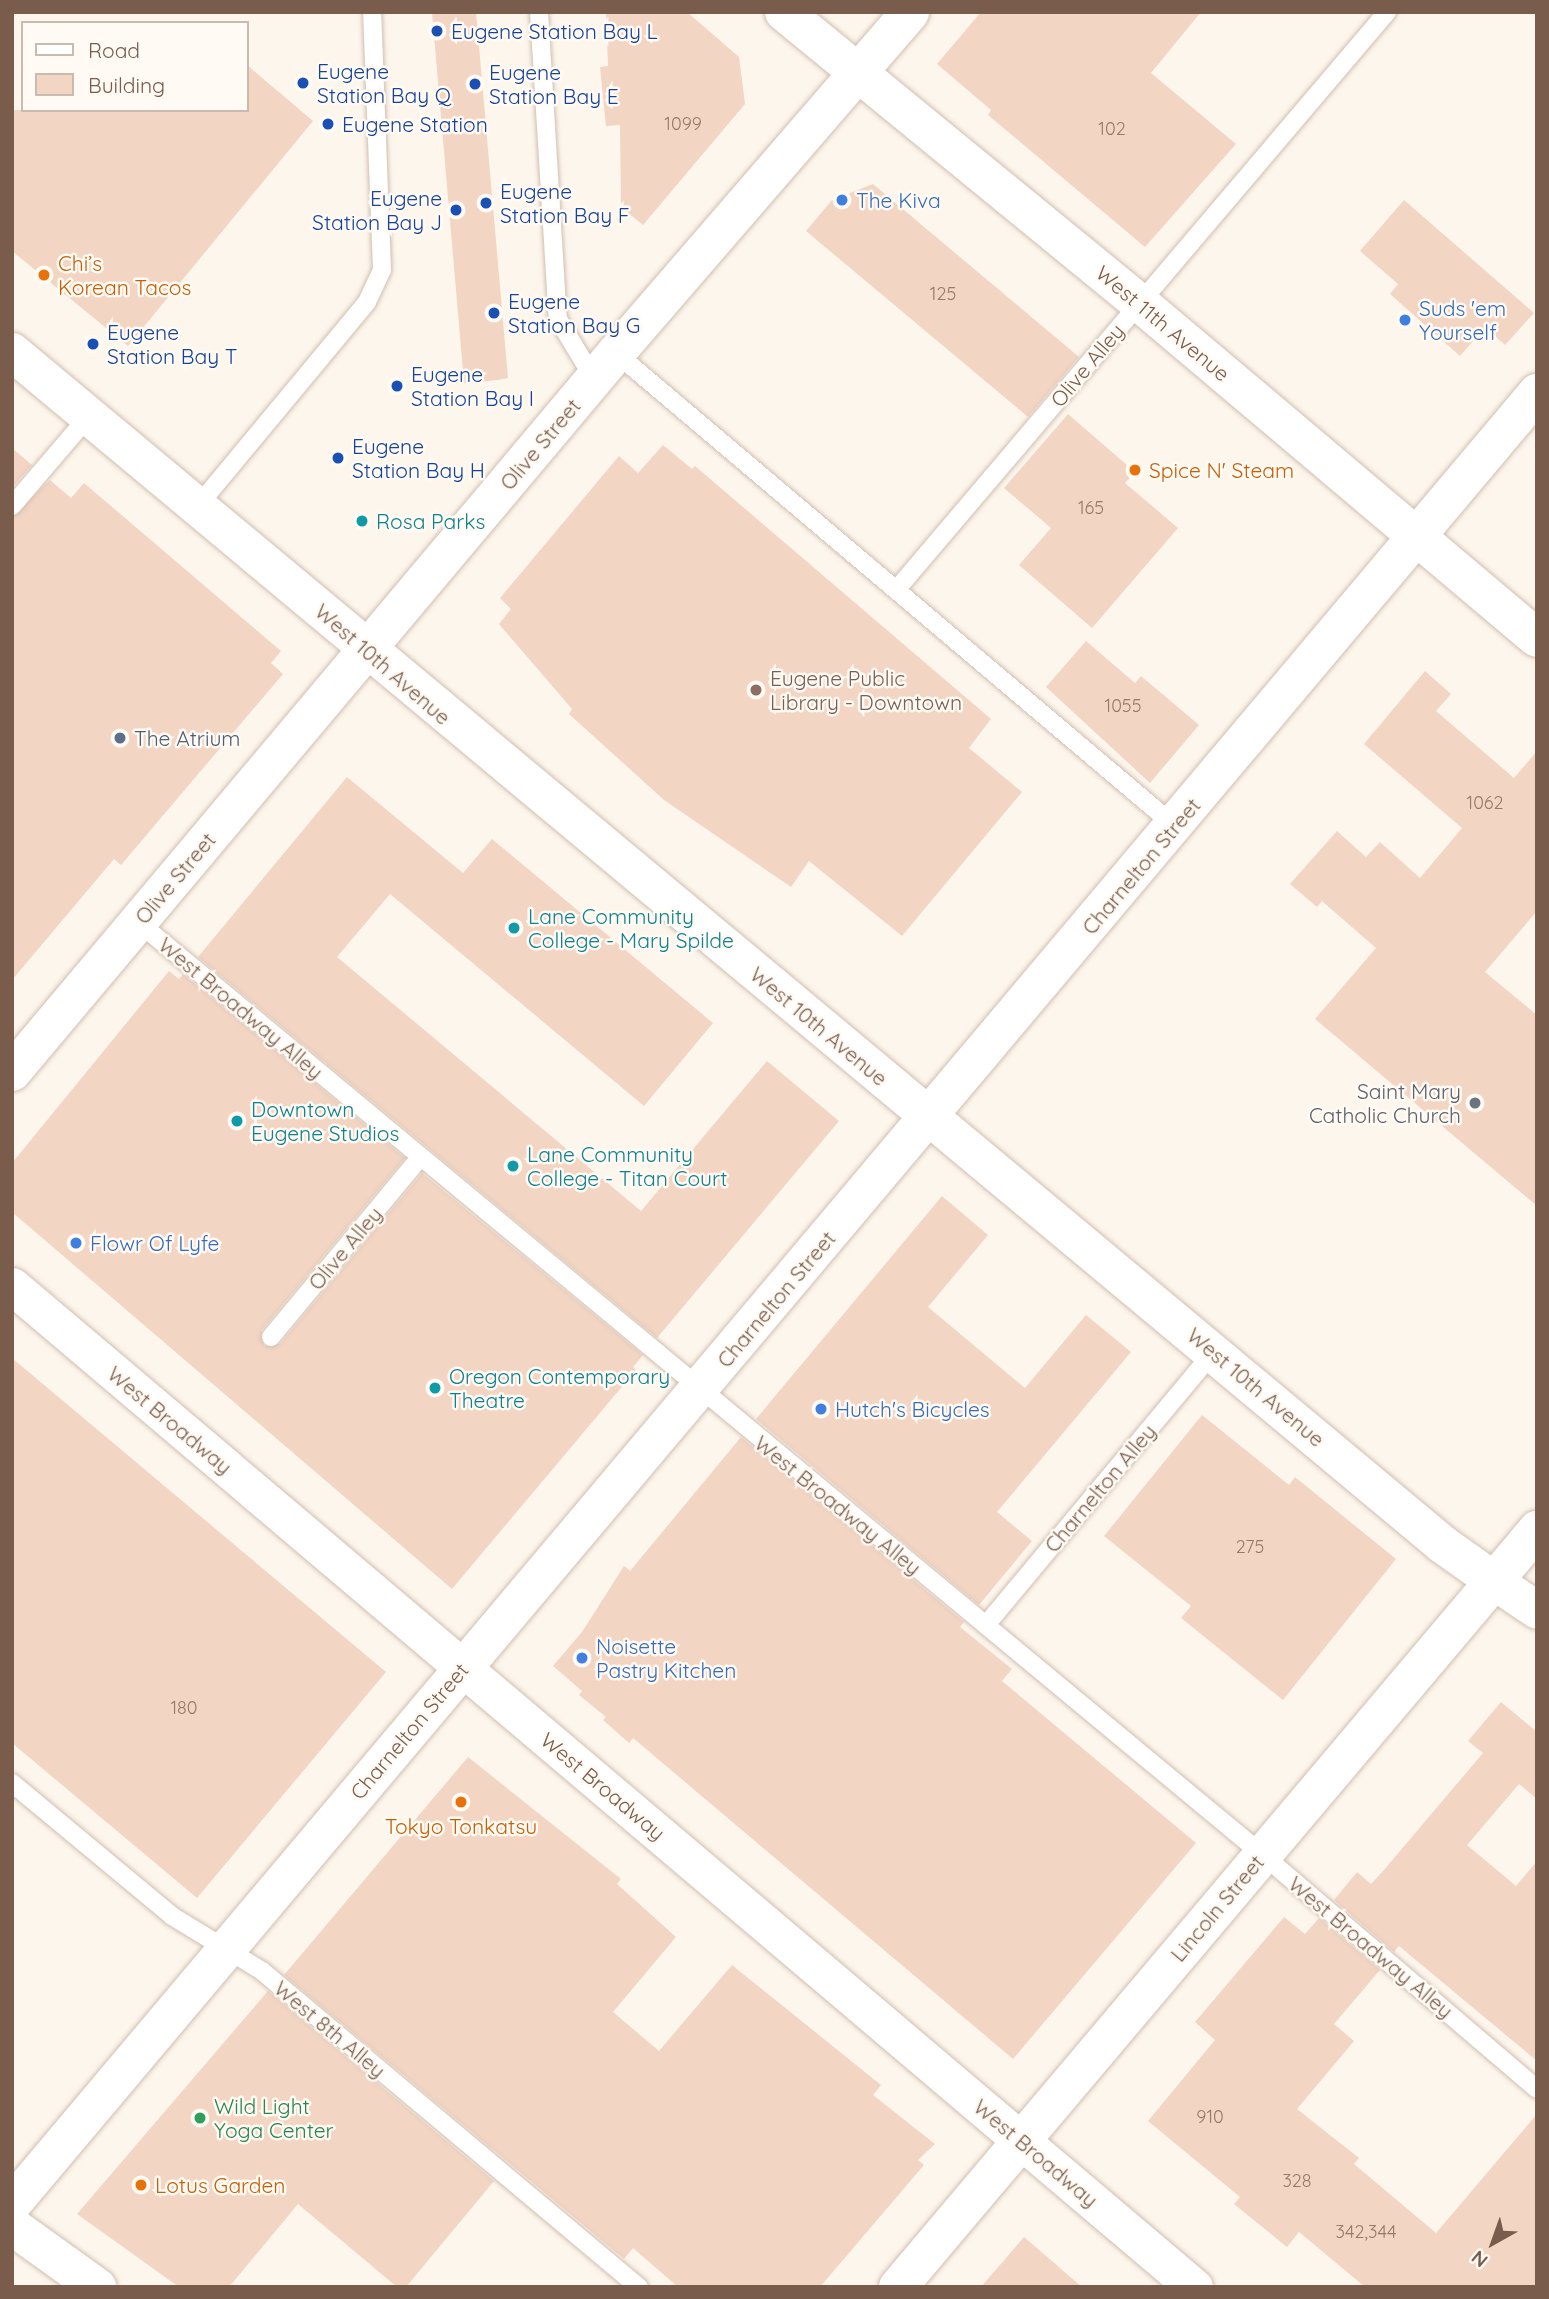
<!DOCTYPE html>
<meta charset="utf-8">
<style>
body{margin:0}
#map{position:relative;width:1549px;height:2299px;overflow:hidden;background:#fdf6ec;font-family:Quicksand,sans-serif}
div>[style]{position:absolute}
.building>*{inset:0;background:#f3d5c3}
.roads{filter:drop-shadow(0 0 2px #d1beb0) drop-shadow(0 0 2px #d1beb0)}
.lane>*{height:18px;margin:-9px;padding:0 9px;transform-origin:9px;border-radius:9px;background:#fff}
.street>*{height:37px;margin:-18.5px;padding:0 18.5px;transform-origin:18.5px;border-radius:18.5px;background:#fff}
.secondary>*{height:38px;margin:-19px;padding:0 19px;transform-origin:19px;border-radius:19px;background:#fff}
.dots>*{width:19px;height:19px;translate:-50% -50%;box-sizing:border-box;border:4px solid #fffaf3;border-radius:50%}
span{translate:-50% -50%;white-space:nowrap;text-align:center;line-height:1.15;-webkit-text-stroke:5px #fffaf3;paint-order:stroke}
.number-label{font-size:18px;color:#987a6a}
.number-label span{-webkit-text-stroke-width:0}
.transit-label{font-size:21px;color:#164399}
.left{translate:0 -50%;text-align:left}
.right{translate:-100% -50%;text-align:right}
.shop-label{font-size:21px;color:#366cbe}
.food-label{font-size:21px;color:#c56008}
.street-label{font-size:21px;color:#7a5c4d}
.culture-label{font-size:21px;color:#0d838f}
.education-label{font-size:21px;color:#785e54}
.service-label{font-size:21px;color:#4e5e75}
.worship-label{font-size:21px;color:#5b616d}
.leisure-label{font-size:21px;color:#27864d}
.frame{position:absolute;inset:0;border:14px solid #7a5c4d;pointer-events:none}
.legend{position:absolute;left:21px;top:21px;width:228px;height:91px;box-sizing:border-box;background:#fffaf3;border:2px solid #cabbb1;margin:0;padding:9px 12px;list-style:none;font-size:21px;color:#7a5c4d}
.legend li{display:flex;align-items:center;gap:14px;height:35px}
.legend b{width:35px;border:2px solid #cabbb1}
.north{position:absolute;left:1458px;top:2208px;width:70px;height:70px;-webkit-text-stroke:5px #fffaf3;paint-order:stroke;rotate:220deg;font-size:19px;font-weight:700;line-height:28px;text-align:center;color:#7a5c4d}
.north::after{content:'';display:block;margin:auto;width:24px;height:32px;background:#7a5c4d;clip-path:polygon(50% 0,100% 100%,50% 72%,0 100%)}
</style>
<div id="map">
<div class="building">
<div style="clip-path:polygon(432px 12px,476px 12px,508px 378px,498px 380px,464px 383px)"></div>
<div style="clip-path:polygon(606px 12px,687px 12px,739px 57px,745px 104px,643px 225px,621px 207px,620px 125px,606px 126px,600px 67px,608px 66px)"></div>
<div style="clip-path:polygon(981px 12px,1201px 12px,1151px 73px,1236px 144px,1145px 247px,988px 115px,991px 110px,937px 64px)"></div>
<div style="clip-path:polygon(247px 65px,313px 121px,128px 346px,12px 251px,12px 110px,247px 110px)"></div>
<div style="clip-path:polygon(873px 184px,1079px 357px,1028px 417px,806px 231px,832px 200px)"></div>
<div style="clip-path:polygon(1404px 200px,1534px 313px,1505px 345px,1485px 327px,1460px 356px,1390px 294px,1398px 284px,1360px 251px)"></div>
<div style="clip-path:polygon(1068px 414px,1135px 472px,1125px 483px,1178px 528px,1092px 628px,1019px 565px,1051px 528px,1004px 488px)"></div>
<div style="clip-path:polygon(663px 445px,692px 469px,695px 466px,991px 719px,969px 748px,1022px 792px,902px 936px,809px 861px,791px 887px,664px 800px,569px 714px,572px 709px,499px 624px,511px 609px,500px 598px,619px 456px,638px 473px)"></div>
<div style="clip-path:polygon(12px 448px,32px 465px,12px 488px)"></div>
<div style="clip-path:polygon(50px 480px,71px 498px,84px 483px,281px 651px,271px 663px,283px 674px,121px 865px,114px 859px,12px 980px,12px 517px)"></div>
<div style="clip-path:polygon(1086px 641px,1135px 683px,1141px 676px,1199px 725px,1150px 783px,1046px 687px)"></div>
<div style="clip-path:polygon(1425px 671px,1451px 694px,1436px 711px,1514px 778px,1537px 751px,1537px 911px,1485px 972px,1537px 1015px,1537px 1206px,1315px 1019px,1376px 948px,1322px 901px,1317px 907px,1290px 884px,1337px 831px,1366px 857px,1380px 842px,1420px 878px,1462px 828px,1364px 744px)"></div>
<div style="clip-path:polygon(347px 777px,463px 873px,492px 839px,713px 1023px,644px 1106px,390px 894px,337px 957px,641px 1211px,767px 1061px,839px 1121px,657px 1338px,198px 957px)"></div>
<div style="clip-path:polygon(169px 971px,179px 979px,183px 974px,405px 1158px,262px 1330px,264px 1346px,280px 1344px,422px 1173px,643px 1355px,633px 1367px,636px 1370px,452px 1589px,12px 1212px,12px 1163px)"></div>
<div style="clip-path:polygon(942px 1196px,988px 1235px,928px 1307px,1025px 1388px,1086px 1315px,1131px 1352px,997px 1512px,1032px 1541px,979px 1605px,756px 1419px)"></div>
<div style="clip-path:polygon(12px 1358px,386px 1672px,197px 1898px,12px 1743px)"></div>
<div style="clip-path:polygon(1202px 1415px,1289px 1485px,1295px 1477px,1396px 1559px,1283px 1700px,1181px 1618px,1191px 1606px,1104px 1536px)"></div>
<div style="clip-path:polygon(741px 1437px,964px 1622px,960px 1627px,1012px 1669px,1002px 1681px,1196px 1843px,1013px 2059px,633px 1738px,629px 1743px,603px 1720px,606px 1717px,579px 1695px,582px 1691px,553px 1666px,582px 1632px,624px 1566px,630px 1571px)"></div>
<div style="clip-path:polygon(1501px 1702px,1537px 1732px,1537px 1799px,1519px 1784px,1467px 1845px,1516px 1886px,1537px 1861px,1537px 2061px,1399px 1946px,1394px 1952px,1334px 1900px,1357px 1872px,1371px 1884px,1383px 1871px,1483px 1753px,1468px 1741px)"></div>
<div style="clip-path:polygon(468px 1757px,621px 1879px,617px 1884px,676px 1937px,613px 2012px,659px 2051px,732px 1965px,881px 2085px,873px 2095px,935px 2144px,918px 2160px,924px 2165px,820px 2287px,678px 2287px,633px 2248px,624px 2259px,284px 1975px)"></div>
<div style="clip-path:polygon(1284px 1917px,1305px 1934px,1319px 1918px,1380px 1970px,1334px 2024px,1354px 2041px,1297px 2109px,1359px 2158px,1354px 2164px,1436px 2233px,1537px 2114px,1537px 2287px,1365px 2287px,1299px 2232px,1287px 2247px,1234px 2204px,1240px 2197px,1148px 2121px,1215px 2040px,1195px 2022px)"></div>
<div style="clip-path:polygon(268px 1991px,494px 2181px,406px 2287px,397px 2287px,298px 2204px,229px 2287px,179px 2287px,77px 2214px)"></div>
<div style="clip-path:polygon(1024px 2237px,1082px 2287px,981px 2287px)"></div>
</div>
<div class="roads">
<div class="lane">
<div style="left:539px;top:12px;width:308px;rotate:86.5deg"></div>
<div style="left:558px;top:319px;width:70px;rotate:59deg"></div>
<div style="left:616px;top:353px;width:732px;rotate:40.24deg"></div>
<div style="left:12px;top:506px;width:118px;rotate:-49.5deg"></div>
<div style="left:197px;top:507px;width:266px;rotate:-50.3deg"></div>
<div style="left:367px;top:302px;width:35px;rotate:-65deg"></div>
<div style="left:382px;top:270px;width:258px;rotate:-92.2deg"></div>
<div style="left:897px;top:589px;width:757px;rotate:-49.66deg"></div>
<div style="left:138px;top:922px;width:1462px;rotate:39.67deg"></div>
<div style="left:1263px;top:1855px;width:360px;rotate:40.5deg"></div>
<div style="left:271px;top:1337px;width:231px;rotate:-50.3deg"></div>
<div style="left:986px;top:1625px;width:356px;rotate:-50.2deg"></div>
<div style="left:12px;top:1783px;width:208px;rotate:39.7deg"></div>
<div style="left:172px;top:1916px;width:105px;rotate:31.4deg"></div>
<div style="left:262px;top:1971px;width:492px;rotate:40deg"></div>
</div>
<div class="street">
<div style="left:12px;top:1286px;width:1549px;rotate:40.26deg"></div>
<div style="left:1494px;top:1581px;width:52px;rotate:34deg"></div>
</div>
<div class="secondary">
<div style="left:784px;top:12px;width:460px;rotate:39.3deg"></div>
<div style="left:1140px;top:303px;width:519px;rotate:40.16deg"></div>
<div style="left:12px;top:352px;width:1862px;rotate:39.81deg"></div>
<div style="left:1442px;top:1544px;width:64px;rotate:35.4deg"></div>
<div style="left:12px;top:1072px;width:939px;rotate:-49.97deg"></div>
<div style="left:616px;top:353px;width:450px;rotate:-49.2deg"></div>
<div style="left:12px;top:2204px;width:2368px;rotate:-49.9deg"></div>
<div style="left:12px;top:2226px;width:105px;rotate:35.7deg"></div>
<div style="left:898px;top:2287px;width:991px;rotate:-49.83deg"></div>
</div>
</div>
<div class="dots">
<div style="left:437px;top:31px;background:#1a4fb4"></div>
<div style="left:303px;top:83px;background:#1a4fb4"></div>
<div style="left:475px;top:84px;background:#1a4fb4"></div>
<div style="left:328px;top:124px;background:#1a4fb4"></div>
<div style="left:842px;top:200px;background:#3f7fe0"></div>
<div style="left:486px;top:203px;background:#1a4fb4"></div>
<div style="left:456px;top:210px;background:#1a4fb4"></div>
<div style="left:44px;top:275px;background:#e8710a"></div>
<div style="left:494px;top:313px;background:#1a4fb4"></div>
<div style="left:1405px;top:320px;background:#3f7fe0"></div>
<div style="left:93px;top:344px;background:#1a4fb4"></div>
<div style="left:397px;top:386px;background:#1a4fb4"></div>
<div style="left:338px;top:458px;background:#1a4fb4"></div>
<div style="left:1135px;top:470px;background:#e8710a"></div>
<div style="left:362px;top:521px;background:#0f9aa8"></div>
<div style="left:756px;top:690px;background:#8d6e63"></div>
<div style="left:120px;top:738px;background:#5c6f8a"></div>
<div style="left:514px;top:928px;background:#0f9aa8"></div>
<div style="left:1475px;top:1103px;background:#6b7280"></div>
<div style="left:237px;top:1121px;background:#0f9aa8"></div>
<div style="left:513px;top:1166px;background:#0f9aa8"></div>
<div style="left:76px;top:1243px;background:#3f7fe0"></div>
<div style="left:435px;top:1388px;background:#0f9aa8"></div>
<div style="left:821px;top:1409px;background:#3f7fe0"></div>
<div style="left:582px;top:1658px;background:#3f7fe0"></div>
<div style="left:461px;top:1802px;background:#e8710a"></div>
<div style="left:200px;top:2118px;background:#2e9e5b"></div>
<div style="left:141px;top:2185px;background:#e8710a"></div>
</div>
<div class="number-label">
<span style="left:683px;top:124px">1099</span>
<span style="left:1112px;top:129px">102</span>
<span style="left:943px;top:294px">125</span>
<span style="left:1091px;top:508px">165</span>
<span style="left:1123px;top:706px">1055</span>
<span style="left:1485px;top:803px">1062</span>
<span style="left:1250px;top:1547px">275</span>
<span style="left:184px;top:1708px">180</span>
<span style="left:1210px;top:2117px">910</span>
<span style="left:1297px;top:2181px">328</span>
<span style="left:1366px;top:2232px">342,344</span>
</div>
<div class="transit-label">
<span class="left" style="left:451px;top:31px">Eugene Station Bay L</span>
<span class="left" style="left:317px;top:83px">Eugene<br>Station Bay Q</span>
<span class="left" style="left:489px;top:84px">Eugene<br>Station Bay E</span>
<span class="left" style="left:342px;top:124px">Eugene Station</span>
<span class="left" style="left:500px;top:203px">Eugene<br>Station Bay F</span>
<span class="right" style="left:442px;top:210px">Eugene<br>Station Bay J</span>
<span class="left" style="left:508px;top:313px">Eugene<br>Station Bay G</span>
<span class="left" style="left:107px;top:344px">Eugene<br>Station Bay T</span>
<span class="left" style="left:411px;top:386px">Eugene<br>Station Bay I</span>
<span class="left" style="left:352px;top:458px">Eugene<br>Station Bay H</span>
</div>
<div class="shop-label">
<span class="left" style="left:856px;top:200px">The Kiva</span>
<span class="left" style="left:1419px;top:320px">Suds 'em<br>Yourself</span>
<span class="left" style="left:90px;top:1243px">Flowr Of Lyfe</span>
<span class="left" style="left:835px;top:1409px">Hutch's Bicycles</span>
<span class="left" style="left:596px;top:1658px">Noisette<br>Pastry Kitchen</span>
</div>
<div class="food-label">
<span class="left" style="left:58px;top:275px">Chi’s<br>Korean Tacos</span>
<span class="left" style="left:1149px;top:470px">Spice N' Steam</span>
<span style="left:461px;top:1826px">Tokyo Tonkatsu</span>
<span class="left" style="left:155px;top:2185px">Lotus Garden</span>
</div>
<div class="street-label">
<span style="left:1163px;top:323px;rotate:40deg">West 11th Avenue</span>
<span style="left:1087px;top:365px;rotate:-50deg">Olive Alley</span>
<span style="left:540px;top:444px;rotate:-50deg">Olive Street</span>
<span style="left:383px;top:664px;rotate:41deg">West 10th Avenue</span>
<span style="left:1141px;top:866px;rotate:-50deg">Charnelton Street</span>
<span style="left:175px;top:878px;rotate:-50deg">Olive Street</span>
<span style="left:241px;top:1008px;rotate:40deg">West Broadway Alley</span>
<span style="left:819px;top:1026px;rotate:40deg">West 10th Avenue</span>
<span style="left:345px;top:1248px;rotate:-50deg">Olive Alley</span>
<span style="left:776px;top:1299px;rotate:-50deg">Charnelton Street</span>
<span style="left:1256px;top:1387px;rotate:40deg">West 10th Avenue</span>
<span style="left:170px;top:1420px;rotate:40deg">West Broadway</span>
<span style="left:1100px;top:1488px;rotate:-50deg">Charnelton Alley</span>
<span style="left:838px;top:1505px;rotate:39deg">West Broadway Alley</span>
<span style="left:409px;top:1731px;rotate:-50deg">Charnelton Street</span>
<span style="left:603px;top:1786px;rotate:40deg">West Broadway</span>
<span style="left:1217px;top:1908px;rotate:-50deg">Lincoln Street</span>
<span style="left:1371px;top:1947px;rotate:40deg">West Broadway Alley</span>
<span style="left:330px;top:2029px;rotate:40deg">West 8th Alley</span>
<span style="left:1036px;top:2153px;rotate:40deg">West Broadway</span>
</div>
<div class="culture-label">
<span class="left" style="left:376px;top:521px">Rosa Parks</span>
<span class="left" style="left:528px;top:928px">Lane Community<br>College - Mary Spilde</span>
<span class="left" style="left:251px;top:1121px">Downtown<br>Eugene Studios</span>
<span class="left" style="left:527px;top:1166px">Lane Community<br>College - Titan Court</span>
<span class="left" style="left:449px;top:1388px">Oregon Contemporary<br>Theatre</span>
</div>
<div class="education-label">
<span class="left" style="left:770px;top:690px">Eugene Public<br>Library - Downtown</span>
</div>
<div class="service-label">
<span class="left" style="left:134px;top:738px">The Atrium</span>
</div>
<div class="worship-label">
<span class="right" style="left:1461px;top:1103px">Saint Mary<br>Catholic Church</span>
</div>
<div class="leisure-label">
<span class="left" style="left:214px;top:2118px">Wild Light<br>Yoga Center</span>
</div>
<div class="frame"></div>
<ul class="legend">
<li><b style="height:9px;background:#fff"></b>Road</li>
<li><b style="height:19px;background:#f3d5c3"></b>Building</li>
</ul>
<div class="north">N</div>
</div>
